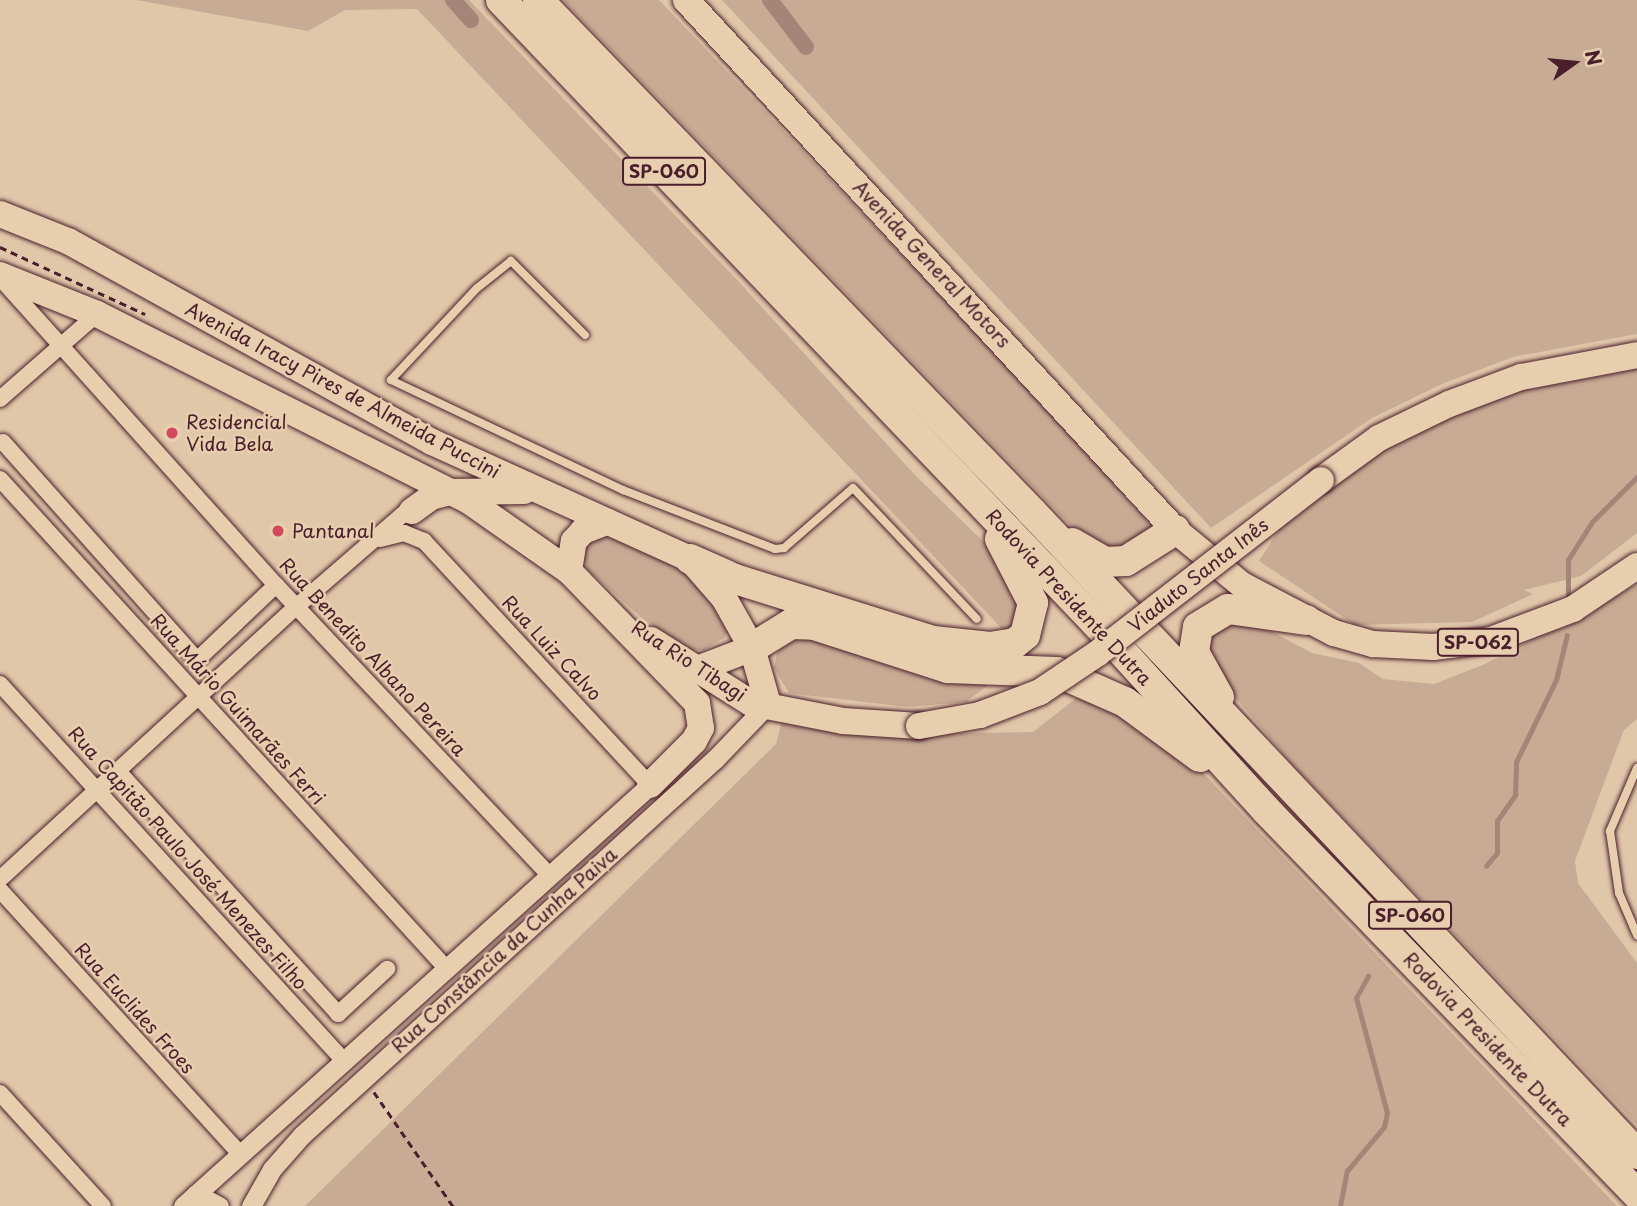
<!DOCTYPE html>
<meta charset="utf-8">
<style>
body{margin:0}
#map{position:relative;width:1637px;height:1206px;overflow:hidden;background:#e1c7aa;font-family:"Playpen Sans",sans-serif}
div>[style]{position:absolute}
.green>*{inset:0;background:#c8ab94}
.stream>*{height:4.5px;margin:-2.25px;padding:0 2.25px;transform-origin:2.25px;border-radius:2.25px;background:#a58577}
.canal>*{height:16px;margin:-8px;padding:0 8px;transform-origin:8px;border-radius:8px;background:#a58577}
.path>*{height:2.5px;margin-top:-1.25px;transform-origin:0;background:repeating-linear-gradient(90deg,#4a1f2b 0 7px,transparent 0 12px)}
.roads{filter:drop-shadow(0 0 2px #4a1f2b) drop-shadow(0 0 2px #4a1f2b)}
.service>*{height:8px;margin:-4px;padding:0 4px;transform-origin:4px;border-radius:4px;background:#e7ceaf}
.minor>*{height:16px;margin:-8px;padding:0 8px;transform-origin:8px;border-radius:8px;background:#e7ceaf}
.tertiary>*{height:19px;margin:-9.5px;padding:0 9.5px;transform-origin:9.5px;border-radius:9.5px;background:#e7ceaf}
.primary>*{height:26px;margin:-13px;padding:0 13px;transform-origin:13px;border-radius:13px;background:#e7ceaf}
.motorway>*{height:30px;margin:-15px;padding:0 15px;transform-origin:15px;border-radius:15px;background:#e7ceaf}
.bridges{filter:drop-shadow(0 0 2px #4a1f2b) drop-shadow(0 0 2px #4a1f2b)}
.primary-bridge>*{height:26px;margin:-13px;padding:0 13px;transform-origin:13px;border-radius:13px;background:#e7ceaf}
.dots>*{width:19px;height:19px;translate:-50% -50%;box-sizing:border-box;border:4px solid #e7ceaf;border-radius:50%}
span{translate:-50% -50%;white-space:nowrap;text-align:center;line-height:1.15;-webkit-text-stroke:5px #e7ceaf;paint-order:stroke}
.shield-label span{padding:2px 5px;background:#e7ceaf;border:2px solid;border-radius:5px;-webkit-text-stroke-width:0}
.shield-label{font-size:18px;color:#4a1f2b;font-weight:700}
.street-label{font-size:19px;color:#4a1f2b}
.poi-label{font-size:19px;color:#4a1f2b}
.left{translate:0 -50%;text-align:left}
.north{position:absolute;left:1539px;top:28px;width:70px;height:70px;-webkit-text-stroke:5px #e7ceaf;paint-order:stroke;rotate:75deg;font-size:19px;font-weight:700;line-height:28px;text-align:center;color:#4a1f2b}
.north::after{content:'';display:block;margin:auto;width:24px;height:32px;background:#4a1f2b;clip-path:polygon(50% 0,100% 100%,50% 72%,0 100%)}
</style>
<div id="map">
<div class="green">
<div style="clip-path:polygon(136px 0,469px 0,738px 281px,914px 474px,998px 556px,1023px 616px,1006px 633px,417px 9px,345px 10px,308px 31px)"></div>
<div style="clip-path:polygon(563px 0,659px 0,1036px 396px,1147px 521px,1151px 532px,1143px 546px,1103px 553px,1072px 527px)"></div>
<div style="clip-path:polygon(722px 0,1637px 0,1637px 334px,1513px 357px,1442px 384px,1372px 418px,1211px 528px)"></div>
<div style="clip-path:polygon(1637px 368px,1637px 533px,1581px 576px,1524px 590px,1533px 594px,1472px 622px,1355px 625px,1259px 561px,1282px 525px,1384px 447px,1454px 413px,1526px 386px)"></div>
<div style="clip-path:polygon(599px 534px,677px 563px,724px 614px,729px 630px,724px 638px,704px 650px,688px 650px,642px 618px,588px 570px,582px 552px)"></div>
<div style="clip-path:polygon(1637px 585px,1637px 719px,1624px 730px,1575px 861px,1578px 883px,1637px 963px,1637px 1125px,1290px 762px,1214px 672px,1206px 655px,1208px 639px,1221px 626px,1239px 621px,1260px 625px,1312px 653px,1359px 663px,1383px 679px,1434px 684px,1485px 664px)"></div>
<div style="clip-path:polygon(806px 637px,917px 670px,988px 685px,966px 702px,907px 707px,789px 693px,774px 668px,777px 653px,787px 643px)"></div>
<div style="clip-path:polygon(1080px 695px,1126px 712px,1204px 774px,1617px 1206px,305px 1206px,776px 744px,782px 720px,921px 734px,1033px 732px)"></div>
</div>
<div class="stream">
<div style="left:1568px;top:597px;width:37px;rotate:-90deg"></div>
<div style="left:1568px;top:560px;width:45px;rotate:-57.7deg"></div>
<div style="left:1592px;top:522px;width:64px;rotate:-45deg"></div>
<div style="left:1486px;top:866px;width:17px;rotate:-50deg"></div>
<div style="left:1497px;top:853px;width:32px;rotate:-90deg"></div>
<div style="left:1497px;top:821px;width:32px;rotate:-55deg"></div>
<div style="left:1515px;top:795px;width:33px;rotate:-88deg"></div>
<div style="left:1516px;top:762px;width:91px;rotate:-64deg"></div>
<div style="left:1556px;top:680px;width:46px;rotate:-76.3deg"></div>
<div style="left:1340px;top:1206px;width:36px;rotate:-79deg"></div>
<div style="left:1347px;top:1171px;width:57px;rotate:-49.9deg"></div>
<div style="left:1384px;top:1127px;width:14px;rotate:-78deg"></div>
<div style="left:1387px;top:1113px;width:119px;rotate:-105.1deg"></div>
<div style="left:1356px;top:998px;width:25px;rotate:-61deg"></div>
</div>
<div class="canal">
<div style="left:453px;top:0;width:27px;rotate:48deg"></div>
<div style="left:770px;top:0;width:59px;rotate:52.5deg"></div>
</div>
<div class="path">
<div style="left:0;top:247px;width:160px;rotate:24.8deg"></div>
<div style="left:374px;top:1092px;width:139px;rotate:55.3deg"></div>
</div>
<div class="roads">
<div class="service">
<div style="left:585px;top:335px;width:105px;rotate:-135deg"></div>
<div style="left:511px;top:261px;width:43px;rotate:141.5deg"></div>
<div style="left:477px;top:288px;width:126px;rotate:133.1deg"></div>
<div style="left:391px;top:380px;width:257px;rotate:25.4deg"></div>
<div style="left:623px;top:490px;width:163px;rotate:21.2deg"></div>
<div style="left:775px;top:549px;width:9px;rotate:-6deg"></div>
<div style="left:784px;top:548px;width:91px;rotate:-41deg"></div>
<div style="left:853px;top:488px;width:180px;rotate:46.6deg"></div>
<div style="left:1637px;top:768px;width:69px;rotate:113.2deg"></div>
<div style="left:1610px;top:831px;width:63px;rotate:81.7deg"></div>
<div style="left:1619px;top:893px;width:46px;rotate:66.8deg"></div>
</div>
<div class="minor">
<div style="left:2px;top:280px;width:410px;rotate:48.1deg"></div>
<div style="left:276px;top:585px;width:398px;rotate:46.7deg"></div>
<div style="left:0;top:399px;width:129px;rotate:-41.2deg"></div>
<div style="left:3px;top:442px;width:292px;rotate:48.3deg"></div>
<div style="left:197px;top:660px;width:109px;rotate:-43.5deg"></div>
<div style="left:0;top:479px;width:662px;rotate:47.63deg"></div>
<div style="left:380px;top:539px;width:25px;rotate:-14deg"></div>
<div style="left:404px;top:533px;width:22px;rotate:22deg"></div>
<div style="left:424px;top:541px;width:333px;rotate:47.2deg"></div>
<div style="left:0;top:684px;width:510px;rotate:47.62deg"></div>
<div style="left:118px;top:771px;width:328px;rotate:47.8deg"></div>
<div style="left:338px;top:1014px;width:67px;rotate:-42.6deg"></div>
<div style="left:0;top:879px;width:402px;rotate:-42.6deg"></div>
<div style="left:296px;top:607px;width:159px;rotate:-40.9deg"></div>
<div style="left:0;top:890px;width:357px;rotate:47.7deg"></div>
<div style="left:0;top:1093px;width:153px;rotate:47.7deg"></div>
</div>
<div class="tertiary">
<div style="left:196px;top:1194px;width:26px;rotate:28deg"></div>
<div style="left:183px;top:1206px;width:629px;rotate:-42.03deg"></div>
<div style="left:251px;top:1206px;width:43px;rotate:-60.4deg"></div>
<div style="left:272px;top:1169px;width:45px;rotate:-48.6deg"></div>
<div style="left:302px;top:1135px;width:559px;rotate:-42.32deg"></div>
<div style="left:715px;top:759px;width:76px;rotate:-46.1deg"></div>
</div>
<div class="primary">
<div style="left:686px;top:0;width:721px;rotate:47.3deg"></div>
<div style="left:1175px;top:530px;width:87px;rotate:39.4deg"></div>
<div style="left:1242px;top:585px;width:104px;rotate:27.6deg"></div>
<div style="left:1334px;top:633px;width:41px;rotate:15.8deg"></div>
<div style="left:1373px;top:644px;width:60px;rotate:2.9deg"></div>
<div style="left:1433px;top:647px;width:58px;rotate:-6.9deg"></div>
<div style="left:1491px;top:640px;width:88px;rotate:-20.7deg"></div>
<div style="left:1573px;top:609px;width:77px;rotate:-33.9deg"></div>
<div style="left:0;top:214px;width:73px;rotate:21.7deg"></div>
<div style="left:68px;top:241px;width:416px;rotate:28.9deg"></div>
<div style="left:432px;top:442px;width:283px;rotate:24.4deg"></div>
<div style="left:690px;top:559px;width:52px;rotate:48.9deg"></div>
<div style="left:724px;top:598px;width:57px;rotate:60.8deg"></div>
<div style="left:752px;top:648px;width:58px;rotate:74.1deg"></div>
<div style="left:0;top:275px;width:105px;rotate:21.9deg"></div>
<div style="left:97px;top:314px;width:416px;rotate:26.7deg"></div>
<div style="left:469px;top:501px;width:122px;rotate:35deg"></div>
<div style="left:569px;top:571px;width:184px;rotate:45.9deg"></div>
<div style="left:697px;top:703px;width:25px;rotate:81deg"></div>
<div style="left:701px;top:728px;width:15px;rotate:118deg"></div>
<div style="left:694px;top:741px;width:62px;rotate:135deg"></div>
<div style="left:1321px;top:480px;width:72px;rotate:-35.9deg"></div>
<div style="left:1379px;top:438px;width:78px;rotate:-25.9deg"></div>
<div style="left:1449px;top:404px;width:77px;rotate:-20.6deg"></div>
<div style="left:1521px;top:377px;width:118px;rotate:-10.7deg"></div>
<div style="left:412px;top:511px;width:24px;rotate:-36deg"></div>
<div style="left:431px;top:497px;width:20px;rotate:-15deg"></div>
<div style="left:450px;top:492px;width:74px;rotate:-0.8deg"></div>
<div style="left:569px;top:571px;width:30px;rotate:-81deg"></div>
<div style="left:574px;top:541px;width:13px;rotate:-48deg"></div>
<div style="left:583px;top:531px;width:26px;rotate:-21deg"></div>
<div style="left:651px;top:640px;width:118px;rotate:32.2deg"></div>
<div style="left:751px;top:703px;width:94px;rotate:11.1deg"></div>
<div style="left:843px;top:721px;width:76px;rotate:3.8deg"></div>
<div style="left:695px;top:670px;width:61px;rotate:-21.1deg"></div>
</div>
<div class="motorway">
<div style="left:501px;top:0;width:860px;rotate:46.32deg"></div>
<div style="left:1095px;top:622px;width:254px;rotate:47.7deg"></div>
<div style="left:1266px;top:810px;width:534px;rotate:45.99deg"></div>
<div style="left:538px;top:0;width:711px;rotate:46.03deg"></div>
<div style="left:1032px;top:512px;width:882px;rotate:46.7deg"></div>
<div style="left:1072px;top:543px;width:38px;rotate:30deg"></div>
<div style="left:1105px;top:562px;width:21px;rotate:-3deg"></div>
<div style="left:1126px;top:561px;width:58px;rotate:-32.3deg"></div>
<div style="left:690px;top:559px;width:49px;rotate:24deg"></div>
<div style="left:735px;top:579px;width:207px;rotate:17.4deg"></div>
<div style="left:933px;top:641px;width:57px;rotate:6deg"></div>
<div style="left:990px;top:647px;width:25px;rotate:-9deg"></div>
<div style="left:1015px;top:643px;width:13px;rotate:-39deg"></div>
<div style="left:1025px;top:635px;width:33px;rotate:-76deg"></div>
<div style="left:1033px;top:603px;width:72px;rotate:-117.3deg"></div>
<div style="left:752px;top:648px;width:46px;rotate:-31.6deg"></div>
<div style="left:791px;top:624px;width:23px;rotate:2deg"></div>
<div style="left:814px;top:625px;width:141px;rotate:17.8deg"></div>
<div style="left:948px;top:668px;width:109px;rotate:2.1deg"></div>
<div style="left:1057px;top:672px;width:74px;rotate:23.8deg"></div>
<div style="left:1125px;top:702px;width:93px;rotate:36.3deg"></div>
<div style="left:1219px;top:697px;width:51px;rotate:-119.1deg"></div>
<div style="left:1194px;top:652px;width:25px;rotate:-81deg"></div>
<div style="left:1198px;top:627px;width:35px;rotate:-31deg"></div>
<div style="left:1228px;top:609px;width:79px;rotate:8deg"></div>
</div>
</div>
<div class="bridges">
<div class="primary-bridge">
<div style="left:919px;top:726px;width:62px;rotate:-10.2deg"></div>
<div style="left:980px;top:715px;width:64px;rotate:-21deg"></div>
<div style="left:1040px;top:692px;width:70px;rotate:-33.9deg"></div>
<div style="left:1098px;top:653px;width:282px;rotate:-37.8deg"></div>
</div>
</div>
<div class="dots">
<div style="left:172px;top:433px;background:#d1495b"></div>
<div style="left:278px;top:531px;background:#d1495b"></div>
</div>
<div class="shield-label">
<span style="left:664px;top:171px">SP-060</span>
<span style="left:1478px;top:642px">SP-062</span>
<span style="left:1410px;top:915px">SP-060</span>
</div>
<div class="street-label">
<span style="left:932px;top:264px;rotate:47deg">Avenida General Motors</span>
<span style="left:343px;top:390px;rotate:28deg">Avenida Iracy Pires de Almeida Puccini</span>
<span style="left:1198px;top:575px;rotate:-38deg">Viaduto Santa Inês</span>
<span style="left:1069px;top:597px;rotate:47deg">Rodovia Presidente Dutra</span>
<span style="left:552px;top:648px;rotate:47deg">Rua Luiz Calvo</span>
<span style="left:373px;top:657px;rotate:47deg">Rua Benedito Albano Pereira</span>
<span style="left:689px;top:661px;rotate:33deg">Rua Rio Tibagi</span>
<span style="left:238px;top:709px;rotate:48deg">Rua Mário Guimarães Ferri</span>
<span style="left:188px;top:858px;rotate:48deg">Rua Capitão Paulo José Menezes Filho</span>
<span style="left:504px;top:950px;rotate:-42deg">Rua Constância da Cunha Paiva</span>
<span style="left:135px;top:1008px;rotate:48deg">Rua Euclides Froes</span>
<span style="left:1488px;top:1039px;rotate:46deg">Rodovia Presidente Dutra</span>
</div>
<div class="poi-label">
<span class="left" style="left:186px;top:433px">Residencial<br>Vida Bela</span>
<span class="left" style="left:292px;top:531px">Pantanal</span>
</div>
<div class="north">N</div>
</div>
